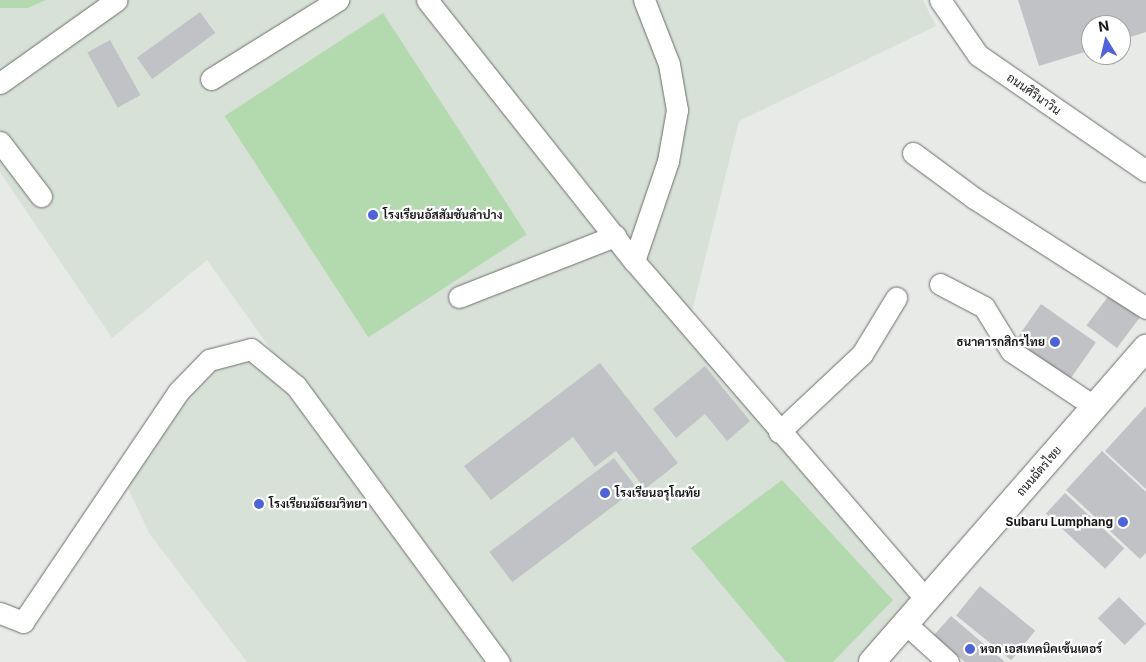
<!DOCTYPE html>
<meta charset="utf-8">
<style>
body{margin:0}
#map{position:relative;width:1146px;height:662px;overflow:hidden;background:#e7eae7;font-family:Inter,Sarabun,sans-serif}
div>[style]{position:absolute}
.built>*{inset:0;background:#d8e1d7}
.green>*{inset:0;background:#b3d9ae;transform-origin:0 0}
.building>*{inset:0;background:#c1c2c6;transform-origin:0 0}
.roads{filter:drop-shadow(0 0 1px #6b6e6b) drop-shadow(0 0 1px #6b6e6b)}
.minor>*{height:21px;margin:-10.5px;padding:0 10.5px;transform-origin:10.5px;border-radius:10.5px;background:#fff}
.major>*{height:26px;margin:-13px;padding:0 13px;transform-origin:13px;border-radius:13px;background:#fff}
.dots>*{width:14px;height:14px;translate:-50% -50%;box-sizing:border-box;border:2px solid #fff;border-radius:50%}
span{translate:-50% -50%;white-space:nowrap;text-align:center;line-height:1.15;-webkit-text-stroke:4.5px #fff;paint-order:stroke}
.street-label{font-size:12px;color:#171817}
.poi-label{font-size:12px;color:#171817;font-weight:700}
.left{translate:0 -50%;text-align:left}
.right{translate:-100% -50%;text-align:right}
.north{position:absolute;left:1081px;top:15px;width:50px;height:50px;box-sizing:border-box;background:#fff;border:1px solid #a2a3a2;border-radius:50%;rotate:351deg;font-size:14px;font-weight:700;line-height:20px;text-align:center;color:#171817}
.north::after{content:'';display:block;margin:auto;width:18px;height:22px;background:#4e63d8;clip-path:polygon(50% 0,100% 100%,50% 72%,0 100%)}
</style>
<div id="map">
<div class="built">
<div style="clip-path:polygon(0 0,923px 0,936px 26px,739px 121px,689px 323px,927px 600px,872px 662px,247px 662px,149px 533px,122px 475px,209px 360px,251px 349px,295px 383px,207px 260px,112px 338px,0 172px)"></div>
</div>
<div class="green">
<div style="clip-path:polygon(0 0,46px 0,28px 8px,0 8px)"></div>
<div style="left:383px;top:13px;width:264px;height:189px;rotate:57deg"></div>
<div style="clip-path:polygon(782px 480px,893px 600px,833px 662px,786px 662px,691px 548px)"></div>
</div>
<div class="building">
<div style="clip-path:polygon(1018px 0,1146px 0,1146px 32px,1121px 40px,1121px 25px,1091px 25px,1091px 50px,1039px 66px)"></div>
<div style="left:200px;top:12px;width:26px;height:78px;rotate:54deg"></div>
<div style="left:110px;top:40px;width:63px;height:26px;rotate:61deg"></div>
<div style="left:1113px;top:290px;width:38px;height:44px;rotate:37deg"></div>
<div style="left:1041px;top:304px;width:67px;height:46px;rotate:35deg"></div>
<div style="clip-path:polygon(600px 363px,678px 463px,645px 489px,616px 451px,595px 467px,573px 437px,491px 500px,464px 466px)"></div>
<div style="clip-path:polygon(705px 366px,750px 421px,727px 441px,705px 414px,676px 438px,653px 409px)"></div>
<div style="clip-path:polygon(1146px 406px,1146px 489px,1105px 451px)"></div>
<div style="clip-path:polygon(1102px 451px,1146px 492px,1146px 553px,1140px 559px,1066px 490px)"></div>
<div style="left:614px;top:458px;width:38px;height:156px;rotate:53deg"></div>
<div style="left:1065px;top:493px;width:81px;height:28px;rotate:43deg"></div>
<div style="left:980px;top:586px;width:71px;height:38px;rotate:39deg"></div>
<div style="left:1119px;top:597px;width:38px;height:30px;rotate:45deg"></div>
<div style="clip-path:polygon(951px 616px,1005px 662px,965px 662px,934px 635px)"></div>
</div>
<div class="roads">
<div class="minor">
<div style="left:427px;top:0;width:333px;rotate:51.6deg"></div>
<div style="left:634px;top:261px;width:448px;rotate:49.2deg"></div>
<div style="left:940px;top:0;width:67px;rotate:55.4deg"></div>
<div style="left:978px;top:55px;width:204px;rotate:34.6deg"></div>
<div style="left:211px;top:79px;width:150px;rotate:-31.9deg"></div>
<div style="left:0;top:83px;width:143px;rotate:-35.4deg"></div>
<div style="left:0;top:142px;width:68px;rotate:52.8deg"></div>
<div style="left:913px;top:153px;width:76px;rotate:36.4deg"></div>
<div style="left:974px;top:198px;width:204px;rotate:32.6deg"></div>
<div style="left:634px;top:261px;width:106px;rotate:-71.2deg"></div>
<div style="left:668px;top:161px;width:52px;rotate:-80deg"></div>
<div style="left:677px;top:110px;width:47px;rotate:-99.9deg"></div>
<div style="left:669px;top:64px;width:69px;rotate:-111.3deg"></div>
<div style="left:940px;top:284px;width:50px;rotate:27.6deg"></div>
<div style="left:984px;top:307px;width:52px;rotate:58.5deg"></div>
<div style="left:1011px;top:351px;width:101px;rotate:33.7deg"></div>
<div style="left:459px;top:297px;width:168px;rotate:-21.4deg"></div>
<div style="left:779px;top:432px;width:114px;rotate:-43.2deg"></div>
<div style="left:862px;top:354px;width:66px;rotate:-58.7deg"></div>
<div style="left:0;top:613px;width:25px;rotate:21deg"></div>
<div style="left:23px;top:622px;width:277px;rotate:-56deg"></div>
<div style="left:178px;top:392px;width:45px;rotate:-45.9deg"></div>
<div style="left:209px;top:360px;width:43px;rotate:-14.7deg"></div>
<div style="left:251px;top:349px;width:58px;rotate:39.4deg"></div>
<div style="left:296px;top:386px;width:343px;rotate:53.7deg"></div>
<div style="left:906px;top:624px;width:57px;rotate:42.1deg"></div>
</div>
<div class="major">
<div style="left:872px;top:662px;width:417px;rotate:-48.9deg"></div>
</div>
</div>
<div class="dots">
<div style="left:373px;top:215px;background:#4e63d8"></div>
<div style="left:1055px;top:342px;background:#4e63d8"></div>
<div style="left:605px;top:493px;background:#4e63d8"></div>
<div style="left:259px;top:504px;background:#4e63d8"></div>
<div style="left:1123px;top:522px;background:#4e63d8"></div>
<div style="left:970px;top:649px;background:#4e63d8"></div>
</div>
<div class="street-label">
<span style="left:1034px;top:94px;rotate:35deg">ถนนศิรินาวิน</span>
<span style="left:1039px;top:471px;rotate:-49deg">ถนนฉัตรไชย</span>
</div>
<div class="poi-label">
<span class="left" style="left:383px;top:215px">โรงเรียนอัสสัมชันลำปาง</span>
<span class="right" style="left:1045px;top:342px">ธนาคารกสิกรไทย</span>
<span class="left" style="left:615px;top:493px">โรงเรียนอรุโณทัย</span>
<span class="left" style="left:269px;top:504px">โรงเรียนมัธยมวิทยา</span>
<span class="right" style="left:1113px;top:522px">Subaru Lumphang</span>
<span class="left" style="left:980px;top:649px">หจก เอสเทคนิคเซ้นเตอร์</span>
</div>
<div class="north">N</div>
</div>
